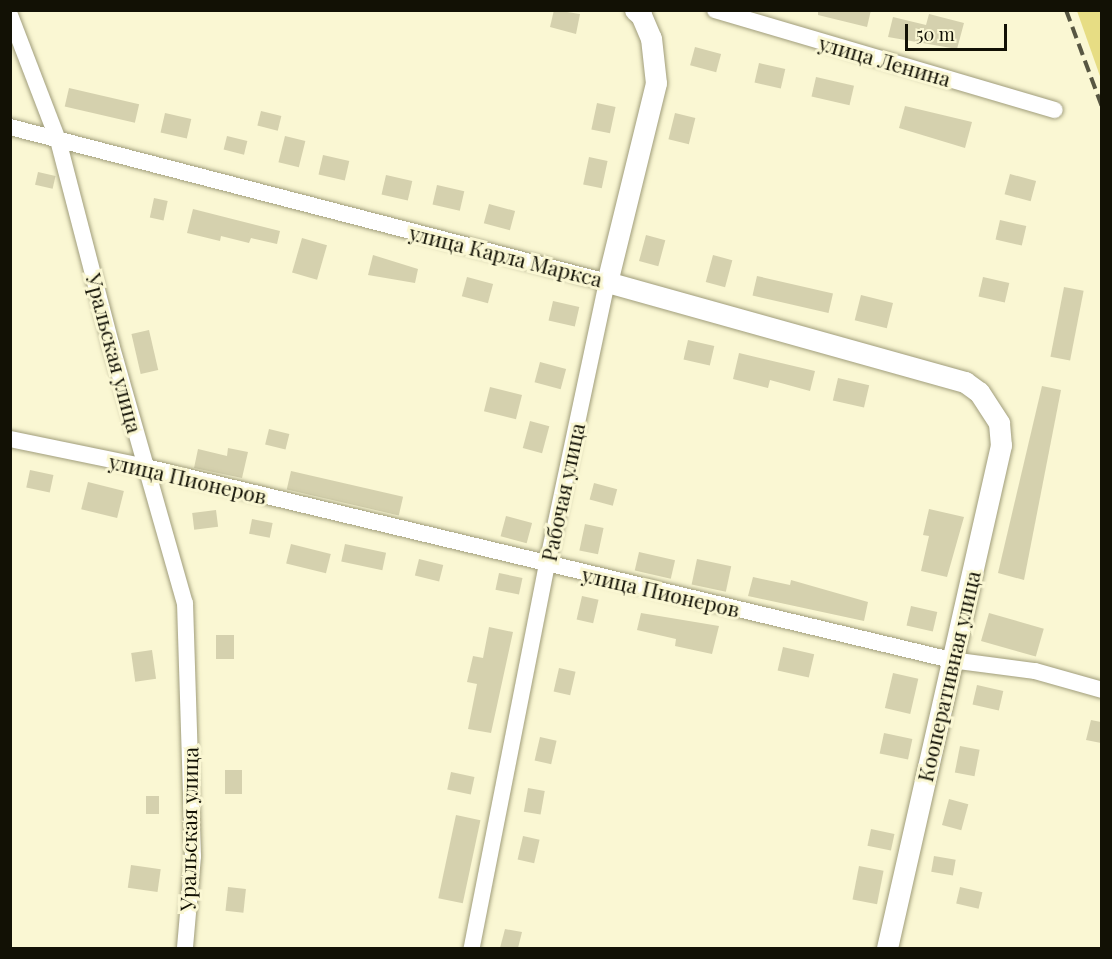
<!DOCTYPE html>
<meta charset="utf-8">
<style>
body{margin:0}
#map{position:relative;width:1112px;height:959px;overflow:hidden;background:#faf7d3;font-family:"Playfair Display",serif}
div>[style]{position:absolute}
.water>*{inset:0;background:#e7dd84}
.building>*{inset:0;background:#d5d1ae;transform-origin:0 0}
.roads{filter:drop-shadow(0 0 2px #a09d7b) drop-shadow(0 0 2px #a09d7b)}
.minor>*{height:16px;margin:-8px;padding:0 8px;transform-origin:8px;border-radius:8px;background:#fff}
.major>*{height:21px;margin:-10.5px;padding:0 10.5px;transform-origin:10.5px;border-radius:10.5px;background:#fff}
.rail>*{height:4px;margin-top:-2px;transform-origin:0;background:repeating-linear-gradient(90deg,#575642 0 12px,transparent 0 18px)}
span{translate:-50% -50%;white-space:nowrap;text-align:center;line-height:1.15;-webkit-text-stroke:6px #faf7d3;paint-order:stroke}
.street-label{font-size:21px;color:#121105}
.frame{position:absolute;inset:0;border:12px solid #121105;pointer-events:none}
.scale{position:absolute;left:905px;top:24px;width:102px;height:27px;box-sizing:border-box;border:3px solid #121105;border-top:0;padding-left:8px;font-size:18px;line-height:21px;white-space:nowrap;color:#121105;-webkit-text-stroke:4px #faf7d3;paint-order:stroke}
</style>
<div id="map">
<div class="water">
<div style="clip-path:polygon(1077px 11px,1101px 11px,1101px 79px)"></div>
</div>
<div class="building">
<div style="clip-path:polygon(554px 10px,580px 14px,576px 34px,550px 27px)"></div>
<div style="clip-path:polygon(818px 10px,871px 10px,867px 27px,818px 15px)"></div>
<div style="clip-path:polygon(929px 14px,964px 23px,957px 49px,888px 37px,893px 17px,926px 25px)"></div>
<div style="left:695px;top:47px;width:27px;height:19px;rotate:15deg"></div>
<div style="left:759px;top:63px;width:27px;height:20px;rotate:13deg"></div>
<div style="left:816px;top:77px;width:39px;height:20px;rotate:13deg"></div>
<div style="left:69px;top:88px;width:72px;height:19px;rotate:13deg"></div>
<div style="left:597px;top:103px;width:19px;height:27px;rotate:12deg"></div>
<div style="clip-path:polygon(905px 106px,972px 122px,965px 148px,899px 128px)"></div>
<div style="left:261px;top:111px;width:21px;height:15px;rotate:14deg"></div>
<div style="left:165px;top:113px;width:27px;height:20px;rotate:13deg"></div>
<div style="left:675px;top:113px;width:21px;height:27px;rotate:14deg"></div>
<div style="left:227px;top:136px;width:21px;height:14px;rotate:14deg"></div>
<div style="left:285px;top:136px;width:21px;height:27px;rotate:14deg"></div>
<div style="left:323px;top:155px;width:27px;height:20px;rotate:13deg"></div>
<div style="left:589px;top:157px;width:19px;height:28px;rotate:12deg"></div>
<div style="left:38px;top:172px;width:18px;height:13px;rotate:13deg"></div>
<div style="left:1010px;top:174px;width:27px;height:21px;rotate:15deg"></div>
<div style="left:386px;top:175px;width:27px;height:20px;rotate:13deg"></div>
<div style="left:437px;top:185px;width:28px;height:20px;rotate:13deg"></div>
<div style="left:154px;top:198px;width:14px;height:20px;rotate:12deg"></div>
<div style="left:489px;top:204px;width:27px;height:20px;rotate:15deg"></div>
<div style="clip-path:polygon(193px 209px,280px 231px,277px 244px,251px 238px,249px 243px,221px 236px,220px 241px,187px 233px)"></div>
<div style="left:1000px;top:220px;width:27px;height:20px;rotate:13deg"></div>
<div style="left:646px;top:235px;width:20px;height:27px;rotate:15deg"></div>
<div style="left:302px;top:238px;width:26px;height:36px;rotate:16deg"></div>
<div style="clip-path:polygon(373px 255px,418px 269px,415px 283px,368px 275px)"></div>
<div style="left:713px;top:255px;width:20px;height:28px;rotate:15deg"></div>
<div style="left:757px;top:276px;width:78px;height:20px;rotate:13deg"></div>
<div style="left:467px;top:277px;width:27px;height:20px;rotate:15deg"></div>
<div style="left:983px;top:277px;width:27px;height:20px;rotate:13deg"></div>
<div style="left:1064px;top:287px;width:20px;height:71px;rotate:11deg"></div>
<div style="left:861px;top:295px;width:33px;height:26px;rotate:14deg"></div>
<div style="left:553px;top:301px;width:27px;height:20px;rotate:13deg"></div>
<div style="left:149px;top:330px;width:41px;height:18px;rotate:77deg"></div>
<div style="left:688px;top:340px;width:27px;height:20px;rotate:13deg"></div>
<div style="clip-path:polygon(739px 353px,815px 371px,810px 391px,770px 380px,768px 388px,733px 379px)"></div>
<div style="left:540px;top:362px;width:27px;height:21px;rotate:15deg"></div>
<div style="left:838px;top:378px;width:32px;height:23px;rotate:13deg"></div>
<div style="clip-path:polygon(1042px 386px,1061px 390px,1024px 580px,998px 573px)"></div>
<div style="left:490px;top:387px;width:33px;height:25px;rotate:14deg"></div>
<div style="left:530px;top:421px;width:20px;height:28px;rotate:15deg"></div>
<div style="left:269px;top:429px;width:21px;height:16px;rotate:14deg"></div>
<div style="clip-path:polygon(228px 448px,248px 452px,242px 478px,194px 468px,198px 449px,227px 456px)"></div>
<div style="left:30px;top:470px;width:24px;height:18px;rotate:12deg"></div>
<div style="left:291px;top:471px;width:115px;height:19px;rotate:13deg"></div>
<div style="left:88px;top:482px;width:37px;height:28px;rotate:14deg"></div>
<div style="left:594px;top:483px;width:24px;height:17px;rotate:15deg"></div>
<div style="clip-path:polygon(929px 509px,964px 517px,947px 577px,921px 571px,929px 536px,923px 535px)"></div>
<div style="left:216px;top:510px;width:17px;height:24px;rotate:83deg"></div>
<div style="left:506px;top:516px;width:27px;height:21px;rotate:15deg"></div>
<div style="left:252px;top:519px;width:21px;height:15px;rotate:11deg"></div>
<div style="left:585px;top:524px;width:19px;height:27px;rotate:12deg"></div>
<div style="left:291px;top:544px;width:41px;height:20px;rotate:14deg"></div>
<div style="left:345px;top:544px;width:42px;height:18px;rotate:12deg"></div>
<div style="left:639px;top:552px;width:37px;height:19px;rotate:13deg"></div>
<div style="left:419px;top:559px;width:25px;height:17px;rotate:14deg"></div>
<div style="left:697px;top:559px;width:35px;height:26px;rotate:12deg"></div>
<div style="left:499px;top:573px;width:24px;height:17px;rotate:12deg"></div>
<div style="clip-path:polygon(753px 577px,790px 585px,791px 580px,868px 602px,864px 621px,748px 596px)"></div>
<div style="left:582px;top:596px;width:17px;height:24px;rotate:13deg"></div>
<div style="left:911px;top:606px;width:27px;height:20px;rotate:13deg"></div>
<div style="clip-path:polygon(641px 613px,719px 626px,712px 654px,675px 646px,676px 639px,637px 630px)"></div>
<div style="left:989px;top:613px;width:57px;height:29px;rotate:16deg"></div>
<div style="clip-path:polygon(489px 627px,513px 632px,491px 733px,468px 729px,477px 684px,467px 682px,473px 656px,483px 658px)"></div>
<div style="left:234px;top:635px;width:24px;height:18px;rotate:90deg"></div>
<div style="left:783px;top:647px;width:32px;height:24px;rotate:13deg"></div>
<div style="left:152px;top:650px;width:29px;height:21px;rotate:82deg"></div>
<div style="left:559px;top:668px;width:17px;height:24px;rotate:13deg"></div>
<div style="left:893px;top:673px;width:26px;height:36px;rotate:13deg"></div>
<div style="left:977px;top:685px;width:27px;height:20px;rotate:13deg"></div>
<div style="clip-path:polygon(1091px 720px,1101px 722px,1101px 743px,1086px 740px)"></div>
<div style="left:884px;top:733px;width:29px;height:21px;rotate:12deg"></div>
<div style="left:540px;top:737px;width:17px;height:24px;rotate:13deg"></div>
<div style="left:960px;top:746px;width:20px;height:27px;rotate:11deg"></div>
<div style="left:225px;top:770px;width:17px;height:24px"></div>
<div style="left:451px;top:772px;width:24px;height:18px;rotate:12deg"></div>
<div style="left:528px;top:788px;width:17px;height:24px;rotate:10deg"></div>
<div style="left:146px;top:796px;width:13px;height:18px"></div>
<div style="left:949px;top:799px;width:20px;height:27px;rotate:15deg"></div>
<div style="left:456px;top:815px;width:25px;height:85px;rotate:12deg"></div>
<div style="left:871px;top:829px;width:24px;height:17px;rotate:12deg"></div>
<div style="left:523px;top:836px;width:17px;height:24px;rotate:13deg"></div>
<div style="left:934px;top:856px;width:22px;height:16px;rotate:10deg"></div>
<div style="left:131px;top:865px;width:30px;height:23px;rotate:8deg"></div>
<div style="left:859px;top:866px;width:25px;height:34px;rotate:11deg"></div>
<div style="left:228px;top:887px;width:18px;height:24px;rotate:6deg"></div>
<div style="left:960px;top:887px;width:23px;height:17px;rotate:13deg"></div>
<div style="clip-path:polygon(505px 929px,522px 932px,518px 948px,500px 948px)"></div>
</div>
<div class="roads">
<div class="minor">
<div style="left:715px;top:10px;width:354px;rotate:16.4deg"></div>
<div style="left:10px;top:15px;width:134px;rotate:69deg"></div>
<div style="left:58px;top:140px;width:211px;rotate:75.4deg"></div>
<div style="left:111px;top:344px;width:269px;rotate:74.1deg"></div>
<div style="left:185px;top:603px;width:253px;rotate:88.2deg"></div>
<div style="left:193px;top:856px;width:92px;rotate:95deg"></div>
<div style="left:10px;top:127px;width:617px;rotate:14.55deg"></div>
<div style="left:607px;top:282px;width:288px;rotate:102deg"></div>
<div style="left:547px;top:564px;width:391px;rotate:101.1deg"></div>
<div style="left:10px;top:439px;width:139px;rotate:11.6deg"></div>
<div style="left:146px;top:467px;width:828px;rotate:13.48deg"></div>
<div style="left:951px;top:660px;width:85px;rotate:7.5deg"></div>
<div style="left:1035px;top:671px;width:70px;rotate:15.8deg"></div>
</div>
<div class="major">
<div style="left:635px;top:10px;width:8px;rotate:40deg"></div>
<div style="left:641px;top:15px;width:25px;rotate:67deg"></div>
<div style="left:651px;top:38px;width:45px;rotate:83.7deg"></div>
<div style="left:656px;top:83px;width:205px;rotate:103.8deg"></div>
<div style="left:607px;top:282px;width:372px;rotate:15.6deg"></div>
<div style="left:965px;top:382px;width:17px;rotate:36deg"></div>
<div style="left:979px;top:392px;width:37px;rotate:57deg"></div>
<div style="left:999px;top:423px;width:22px;rotate:85deg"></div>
<div style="left:1001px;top:445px;width:516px;rotate:102.77deg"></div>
</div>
</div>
<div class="rail">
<div style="left:1066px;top:10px;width:103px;rotate:69.6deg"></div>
</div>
<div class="street-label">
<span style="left:885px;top:60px;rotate:16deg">улица Ленина</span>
<span style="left:506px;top:255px;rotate:14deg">улица Карла Маркса</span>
<span style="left:115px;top:353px;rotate:75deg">Уральская улица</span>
<span style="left:188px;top:478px;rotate:13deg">улица Пионеров</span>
<span style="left:562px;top:492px;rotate:-78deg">Рабочая улица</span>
<span style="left:661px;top:591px;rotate:13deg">улица Пионеров</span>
<span style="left:948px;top:676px;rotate:-77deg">Кооперативная улица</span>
<span style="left:188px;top:829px;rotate:-89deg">Уральская улица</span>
</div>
<div class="frame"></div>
<div class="scale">50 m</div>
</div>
